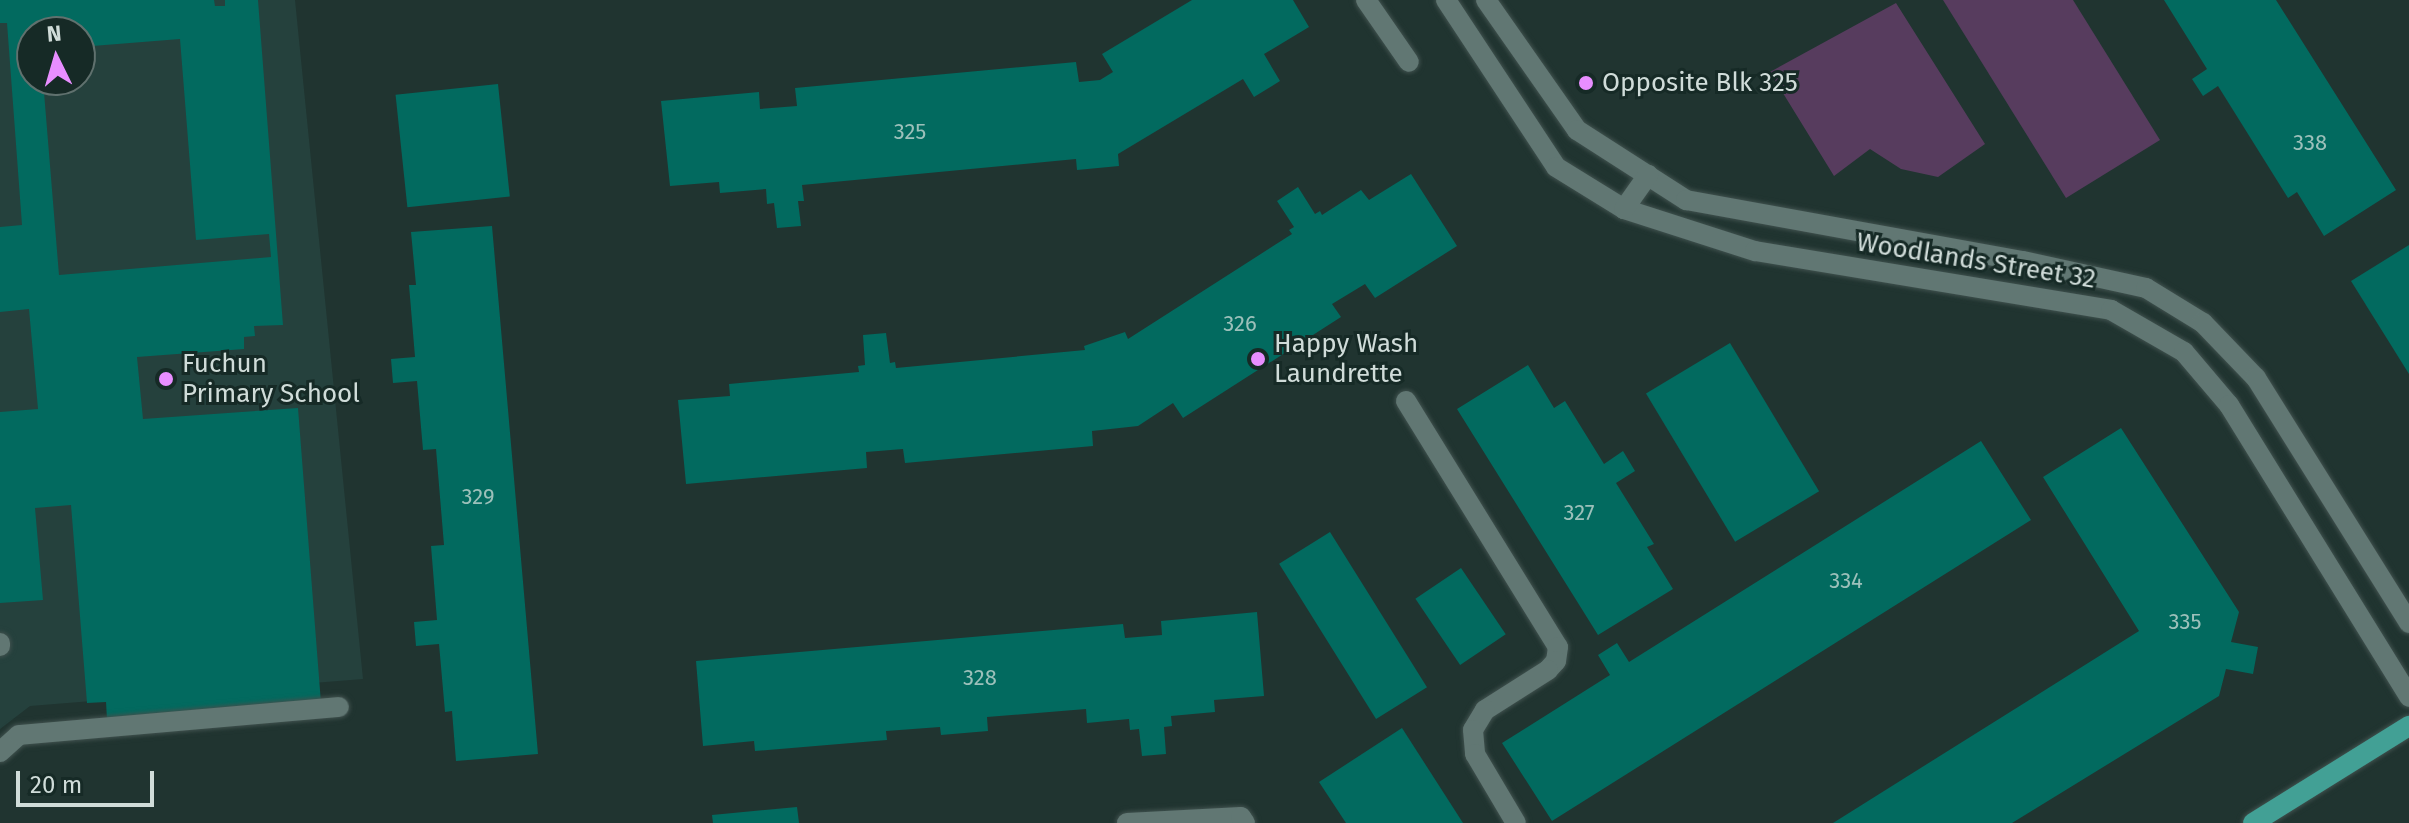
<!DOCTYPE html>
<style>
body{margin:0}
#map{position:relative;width:2409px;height:823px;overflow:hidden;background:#203430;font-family:"Fira Sans",sans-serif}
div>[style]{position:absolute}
.built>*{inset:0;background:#25413d}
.green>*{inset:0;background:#573c5e}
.building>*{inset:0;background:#026a5f;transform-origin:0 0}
.roads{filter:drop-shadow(0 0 2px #40514e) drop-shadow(0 0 2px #40514e)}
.minor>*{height:20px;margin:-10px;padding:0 10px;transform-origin:10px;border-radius:10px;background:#617773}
.major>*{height:20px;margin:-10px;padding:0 10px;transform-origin:10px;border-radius:10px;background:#42a095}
.dots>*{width:22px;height:22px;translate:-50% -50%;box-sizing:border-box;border:4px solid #162a26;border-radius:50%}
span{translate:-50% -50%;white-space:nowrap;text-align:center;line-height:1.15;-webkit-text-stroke:6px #162a26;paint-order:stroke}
.number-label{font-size:22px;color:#9cc0ba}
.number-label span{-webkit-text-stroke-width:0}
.poi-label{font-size:26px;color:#d0dcd9}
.left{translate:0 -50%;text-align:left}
.street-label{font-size:26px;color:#d0dcd9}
.north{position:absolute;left:16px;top:16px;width:80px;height:80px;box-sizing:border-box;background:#162a26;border:2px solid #60716e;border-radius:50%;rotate:355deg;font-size:22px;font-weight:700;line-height:32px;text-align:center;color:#d0dcd9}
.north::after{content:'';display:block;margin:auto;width:28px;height:36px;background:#e88eff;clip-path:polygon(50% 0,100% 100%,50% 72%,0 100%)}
.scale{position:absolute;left:16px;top:771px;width:138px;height:36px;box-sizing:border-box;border:4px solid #d0dcd9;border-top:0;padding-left:10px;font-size:24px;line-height:28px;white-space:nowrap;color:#d0dcd9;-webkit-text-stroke:6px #162a26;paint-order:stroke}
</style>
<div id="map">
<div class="built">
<div style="clip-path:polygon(evenodd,0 0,295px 0,363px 679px,30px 706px,0 729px,0 0,32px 32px,80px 32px,80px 80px,32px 80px,32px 32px)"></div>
</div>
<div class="green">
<div style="clip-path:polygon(1943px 0,2073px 0,2160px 140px,2066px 198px)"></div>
<div style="clip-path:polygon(1896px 3px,1985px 144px,1938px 177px,1901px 169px,1870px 149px,1834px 176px,1770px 72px)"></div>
</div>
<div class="building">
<div style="clip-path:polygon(evenodd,0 0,214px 0,215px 6px,225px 6px,225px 0,258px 0,283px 325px,254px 326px,255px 336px,244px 337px,244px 349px,137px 357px,143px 419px,298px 408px,321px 703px,107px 719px,106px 702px,87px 703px,71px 505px,35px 508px,43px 600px,0 603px,0 412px,38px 409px,29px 309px,0 312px,0 227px,22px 225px,7px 23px,0 23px,0 0,32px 32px,80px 32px,80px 47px,180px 39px,196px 240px,269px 234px,271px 257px,59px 275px,43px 80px,32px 80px,32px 32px)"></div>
<div style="clip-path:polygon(1192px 0,1293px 0,1309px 27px,1264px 54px,1280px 81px,1254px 97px,1243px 79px,1118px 154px,1119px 166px,1077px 170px,1076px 159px,802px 185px,804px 201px,798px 201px,801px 226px,777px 228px,774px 203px,767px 204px,766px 189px,720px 193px,719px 182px,670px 186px,661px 101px,759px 92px,760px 109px,797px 106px,795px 88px,1076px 62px,1079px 82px,1100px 80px,1113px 72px,1102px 54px)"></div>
<div style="clip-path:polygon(2164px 0,2276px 0,2396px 190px,2324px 236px,2297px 192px,2288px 198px,2218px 86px,2203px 96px,2192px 79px,2207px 69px)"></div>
<div style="left:498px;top:84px;width:113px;height:103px;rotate:84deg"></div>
<div style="clip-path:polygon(1411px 174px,1457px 246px,1375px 298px,1365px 284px,1332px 304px,1341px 317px,1183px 418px,1173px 403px,1138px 426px,1092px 431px,1093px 446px,905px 463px,903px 449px,866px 452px,867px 468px,686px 484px,678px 400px,730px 396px,729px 384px,859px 372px,858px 366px,865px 365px,863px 335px,886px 333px,890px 363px,895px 362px,896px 368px,1085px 350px,1084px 346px,1125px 332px,1128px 339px,1292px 234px,1289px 230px,1294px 227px,1277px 201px,1298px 187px,1315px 214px,1320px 211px,1322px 215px,1361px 190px,1369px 200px)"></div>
<div style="clip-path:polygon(492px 226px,538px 754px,456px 761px,452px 711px,445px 712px,439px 644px,416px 646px,414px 622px,437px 620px,431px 546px,444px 545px,436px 449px,423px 450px,417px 381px,393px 383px,391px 359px,415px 357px,409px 285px,416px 285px,411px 232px)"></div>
<div style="clip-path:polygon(2409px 245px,2409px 374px,2351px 281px)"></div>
<div style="left:1730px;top:343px;width:173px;height:98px;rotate:59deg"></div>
<div style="clip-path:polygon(1528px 365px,1554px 408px,1565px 401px,1604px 464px,1623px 451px,1635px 471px,1616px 483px,1654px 544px,1647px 547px,1673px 589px,1598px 635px,1457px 409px)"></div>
<div style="clip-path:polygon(2121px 428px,2239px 612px,2231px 642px,2258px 647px,2253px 674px,2226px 669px,2219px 696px,2012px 823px,1833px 823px,2139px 631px,2043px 477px)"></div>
<div style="clip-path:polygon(1981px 441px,2031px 520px,1552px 821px,1502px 743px,1610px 675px,1598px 655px,1617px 643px,1629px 662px)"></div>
<div style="left:1330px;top:532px;width:183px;height:60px;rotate:58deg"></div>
<div style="left:1461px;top:568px;width:80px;height:55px;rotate:56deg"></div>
<div style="clip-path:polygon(1257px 612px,1264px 696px,1214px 700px,1215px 712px,1171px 716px,1172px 726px,1164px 727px,1166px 754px,1142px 756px,1139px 729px,1130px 730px,1129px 719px,1087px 723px,1086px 709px,987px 717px,988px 731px,941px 735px,940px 727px,886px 731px,887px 740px,755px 751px,754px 741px,703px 746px,696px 661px,1123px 624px,1125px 638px,1162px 635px,1161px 621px)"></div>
<div style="clip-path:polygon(1402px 728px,1463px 823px,1346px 823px,1319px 782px)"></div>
<div style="clip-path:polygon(797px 807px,799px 823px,713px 823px,712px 815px)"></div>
</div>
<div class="roads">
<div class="minor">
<div style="left:1366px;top:0;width:75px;rotate:55.3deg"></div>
<div style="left:1446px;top:0;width:200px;rotate:56.6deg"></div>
<div style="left:1556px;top:167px;width:80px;rotate:31.7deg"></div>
<div style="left:1624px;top:209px;width:138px;rotate:17.8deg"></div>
<div style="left:1755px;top:251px;width:361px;rotate:9.4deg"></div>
<div style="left:2111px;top:310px;width:84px;rotate:29.9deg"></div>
<div style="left:2184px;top:352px;width:70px;rotate:49.7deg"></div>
<div style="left:2229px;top:405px;width:343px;rotate:58.3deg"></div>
<div style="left:1486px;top:0;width:159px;rotate:55deg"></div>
<div style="left:1577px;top:130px;width:130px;rotate:32.7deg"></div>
<div style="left:1686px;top:200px;width:342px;rotate:10.3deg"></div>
<div style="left:2023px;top:261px;width:126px;rotate:12.4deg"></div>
<div style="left:2146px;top:288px;width:67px;rotate:31.6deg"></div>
<div style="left:2203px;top:323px;width:76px;rotate:46.1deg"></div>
<div style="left:2256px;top:378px;width:289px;rotate:58deg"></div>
<div style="left:1624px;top:209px;width:42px;rotate:-54.8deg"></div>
<div style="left:1406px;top:401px;width:289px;rotate:58.3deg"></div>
<div style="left:1558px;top:647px;width:14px;rotate:98deg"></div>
<div style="left:1556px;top:661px;width:12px;rotate:132deg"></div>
<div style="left:1548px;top:670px;width:75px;rotate:147.6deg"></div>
<div style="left:1485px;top:710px;width:23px;rotate:121deg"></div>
<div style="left:1473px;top:730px;width:24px;rotate:85deg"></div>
<div style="left:1475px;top:754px;width:80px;rotate:59.3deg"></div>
<div style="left:0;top:643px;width:3px;rotate:90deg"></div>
<div style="left:0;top:752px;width:25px;rotate:-42deg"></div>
<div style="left:19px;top:735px;width:321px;rotate:-5deg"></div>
<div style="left:1127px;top:823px;width:114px;rotate:-3deg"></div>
<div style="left:1241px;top:817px;width:7px;rotate:56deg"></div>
</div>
<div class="major">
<div style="left:2253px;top:823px;width:184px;rotate:-31.9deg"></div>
</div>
</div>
<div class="dots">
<div style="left:1586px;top:83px;background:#e88eff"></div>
<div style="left:1258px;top:359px;background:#e88eff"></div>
<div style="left:166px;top:379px;background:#e88eff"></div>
</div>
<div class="number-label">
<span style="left:910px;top:132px">325</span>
<span style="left:2310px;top:143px">338</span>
<span style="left:1240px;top:324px">326</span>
<span style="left:478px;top:497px">329</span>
<span style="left:1579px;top:513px">327</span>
<span style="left:1846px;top:581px">334</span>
<span style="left:2185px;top:622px">335</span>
<span style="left:980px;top:678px">328</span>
</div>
<div class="poi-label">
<span class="left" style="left:1602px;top:83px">Opposite Blk 325</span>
<span class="left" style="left:1274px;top:359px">Happy Wash<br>Laundrette</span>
<span class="left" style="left:182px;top:379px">Fuchun<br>Primary School</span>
</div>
<div class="street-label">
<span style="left:1976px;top:261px;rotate:9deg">Woodlands Street 32</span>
</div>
<div class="north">N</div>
<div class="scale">20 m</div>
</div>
